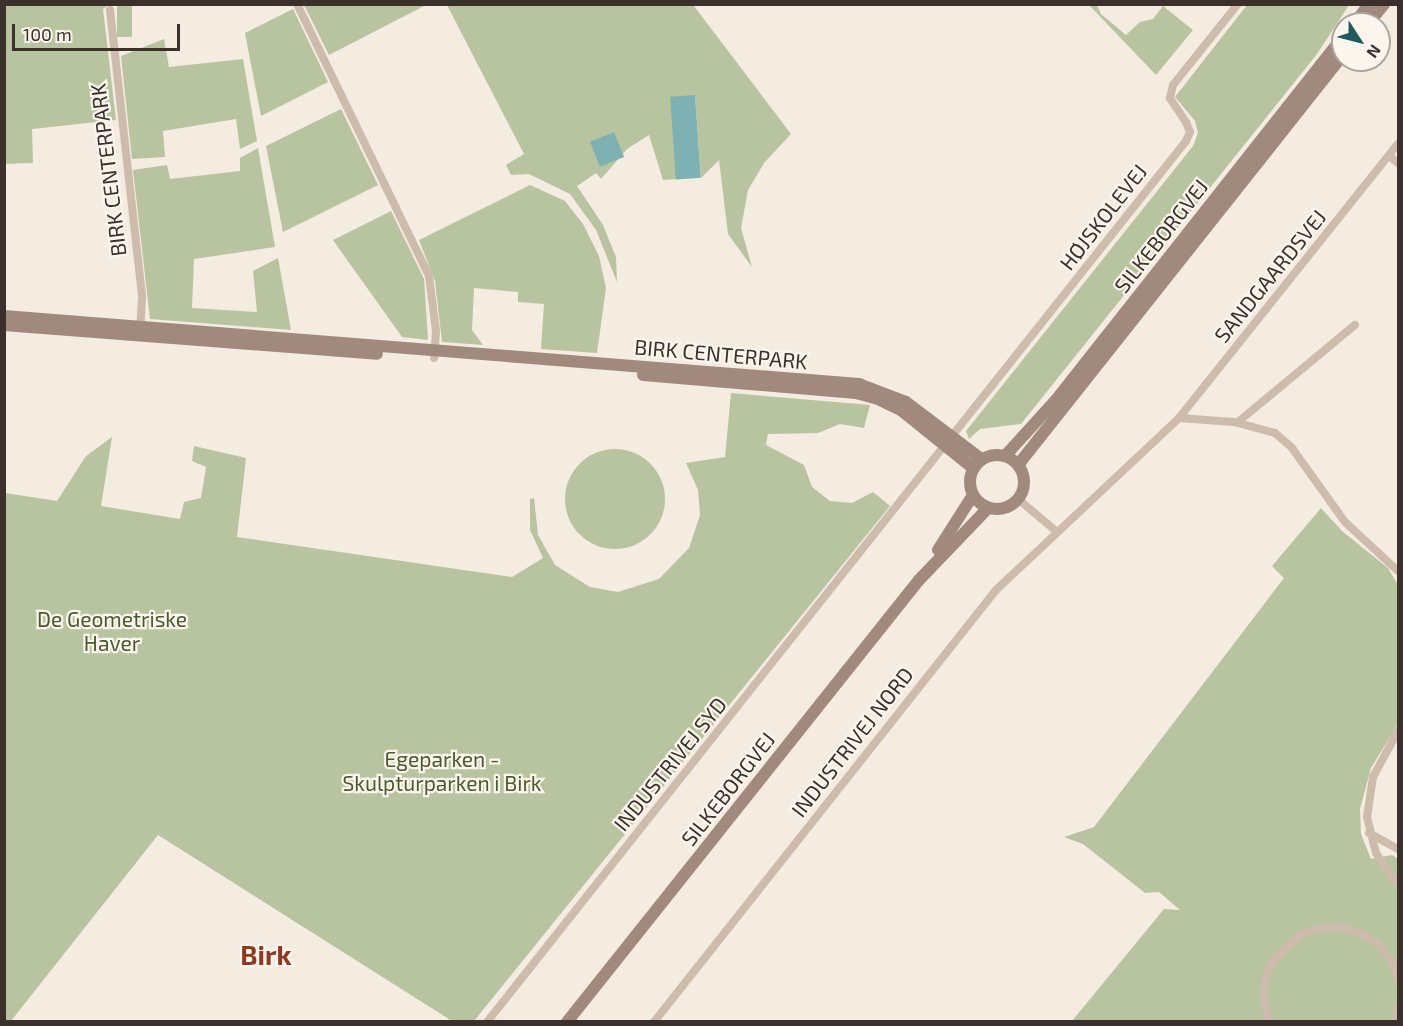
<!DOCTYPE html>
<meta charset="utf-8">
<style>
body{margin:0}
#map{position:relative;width:1403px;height:1026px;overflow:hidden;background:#f4ebe1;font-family:"Exo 2",sans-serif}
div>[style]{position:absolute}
.green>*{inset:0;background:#b8c4a0;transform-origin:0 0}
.round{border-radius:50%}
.water>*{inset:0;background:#7fb0b2;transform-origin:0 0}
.street>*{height:8px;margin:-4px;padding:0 4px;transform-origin:4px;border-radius:4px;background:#cdbbac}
.secondary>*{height:12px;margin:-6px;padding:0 6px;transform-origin:6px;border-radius:6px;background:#a18a7d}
.secondary>.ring{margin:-6px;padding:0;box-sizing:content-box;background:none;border:12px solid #a18a7d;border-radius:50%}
span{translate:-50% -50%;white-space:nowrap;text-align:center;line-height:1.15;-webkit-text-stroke:4.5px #fbf5ee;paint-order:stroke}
.street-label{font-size:21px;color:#3b302b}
.park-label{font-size:21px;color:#4a5a2e}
.district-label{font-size:27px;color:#8c3b22;font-weight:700}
.frame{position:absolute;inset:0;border:6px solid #3b302b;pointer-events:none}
.north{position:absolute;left:1331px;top:12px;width:60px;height:60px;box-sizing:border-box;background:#fbf5ee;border:2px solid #aea6a0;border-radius:50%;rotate:126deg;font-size:16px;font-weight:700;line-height:24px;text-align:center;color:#3b302b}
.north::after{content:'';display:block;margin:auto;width:21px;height:27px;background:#1f5a5e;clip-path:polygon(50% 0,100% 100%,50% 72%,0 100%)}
.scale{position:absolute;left:12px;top:24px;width:168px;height:27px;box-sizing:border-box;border:3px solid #3b302b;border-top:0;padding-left:8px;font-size:18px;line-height:21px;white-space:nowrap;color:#3b302b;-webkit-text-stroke:4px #fbf5ee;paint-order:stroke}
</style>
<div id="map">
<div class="green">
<div style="clip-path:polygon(676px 4px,694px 6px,791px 134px,764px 163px,748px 190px,741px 228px,752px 267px,728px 234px,719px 160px,701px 178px,695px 96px,671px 97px,677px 179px,663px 180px,649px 135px,627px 149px,601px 179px,596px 173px,577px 186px,603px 225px,616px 257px,617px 282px,596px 230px,570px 194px,529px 174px,511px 175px,506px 165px,524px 154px,447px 5px)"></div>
<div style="clip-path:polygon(4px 5px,109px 5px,103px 9px,116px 120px,32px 129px,33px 163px,5px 164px)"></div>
<div style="left:117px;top:5px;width:15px;height:32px"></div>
<div style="clip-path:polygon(304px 5px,426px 5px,329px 55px)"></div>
<div style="clip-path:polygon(1089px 5px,1097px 5px,1101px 14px,1126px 35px,1140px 22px,1153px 19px,1163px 6px,1193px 30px,1156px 75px)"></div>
<div style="clip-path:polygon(1247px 5px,1349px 5px,1317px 54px,1021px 424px,980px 429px,969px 439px,966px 431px,1193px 146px,1198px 133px,1195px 121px,1175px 97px)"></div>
<div style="clip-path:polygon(293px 9px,328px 82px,261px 116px,245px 33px)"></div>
<div style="clip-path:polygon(164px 39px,169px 67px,243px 59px,257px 141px,240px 149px,236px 119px,163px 131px,165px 157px,132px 159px,121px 56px)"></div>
<div style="clip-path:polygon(341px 109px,378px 185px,283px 232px,266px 146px)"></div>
<div style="clip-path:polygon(258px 148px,275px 247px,194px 259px,192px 308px,257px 312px,253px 271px,278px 258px,291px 330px,150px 319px,133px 170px,167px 165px,170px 179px,240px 171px,240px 158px)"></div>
<div style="clip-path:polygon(530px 185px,565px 201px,583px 224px,599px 256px,606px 288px,597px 353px,541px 349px,544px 304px,518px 302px,518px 292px,474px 288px,472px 330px,483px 345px,442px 342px,435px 281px,419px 240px)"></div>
<div style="clip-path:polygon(391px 211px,424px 279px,428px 340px,402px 337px,333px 240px)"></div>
<div style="clip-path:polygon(731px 393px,870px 405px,864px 428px,840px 424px,818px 433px,768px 434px,766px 445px,804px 465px,812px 487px,830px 501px,852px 503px,873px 492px,890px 506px,474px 1021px,452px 1021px,158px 835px,11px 1021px,5px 1021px,5px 493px,57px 501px,86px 456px,112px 437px,101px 506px,180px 519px,184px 502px,201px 498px,206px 467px,192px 461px,194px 446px,246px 458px,237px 537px,512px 577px,543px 558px,530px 530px,530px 499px,534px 498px,538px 535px,555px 565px,590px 587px,618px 592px,659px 579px,689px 548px,700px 515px,698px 490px,686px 463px,725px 457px)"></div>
<div class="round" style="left:565px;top:449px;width:100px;height:100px"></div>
<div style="clip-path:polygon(1321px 508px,1342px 531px,1388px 568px,1398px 585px,1398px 724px,1371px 768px,1360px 809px,1361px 834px,1371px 859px,1392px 855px,1398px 859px,1398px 1021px,1072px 1021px,1164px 909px,1180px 910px,1159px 892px,1145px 893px,1083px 844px,1064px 837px,1094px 827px,1284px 578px,1272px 566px)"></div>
</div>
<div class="water">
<div style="left:695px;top:95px;width:83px;height:25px;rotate:86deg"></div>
<div style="left:614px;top:132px;width:27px;height:26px;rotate:68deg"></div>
</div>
<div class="street">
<div style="left:297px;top:4px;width:302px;rotate:64.1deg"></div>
<div style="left:429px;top:276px;width:55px;rotate:82.7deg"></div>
<div style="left:436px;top:331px;width:27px;rotate:94deg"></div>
<div style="left:110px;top:10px;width:288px;rotate:83.6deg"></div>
<div style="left:142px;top:296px;width:35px;rotate:93deg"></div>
<div style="left:1389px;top:156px;width:11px;rotate:38deg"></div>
<div style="left:1179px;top:418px;width:55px;rotate:4.2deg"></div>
<div style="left:1234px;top:422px;width:42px;rotate:15deg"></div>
<div style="left:1275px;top:433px;width:23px;rotate:41deg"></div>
<div style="left:1292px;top:448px;width:91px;rotate:54.4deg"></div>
<div style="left:1345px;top:522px;width:72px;rotate:42.8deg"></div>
<div style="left:1238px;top:422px;width:152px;rotate:-39.7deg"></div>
<div style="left:1018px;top:499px;width:50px;rotate:40.1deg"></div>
<div style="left:1398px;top:731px;width:52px;rotate:118.5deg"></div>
<div style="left:1373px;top:777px;width:40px;rotate:98.5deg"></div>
<div style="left:1367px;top:817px;width:37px;rotate:76deg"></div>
<div style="left:1376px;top:853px;width:40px;rotate:56deg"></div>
<div style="left:1369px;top:833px;width:33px;rotate:29deg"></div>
<div style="left:487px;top:1022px;width:1125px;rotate:-51.57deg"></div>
<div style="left:1186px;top:141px;width:10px;rotate:-66deg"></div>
<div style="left:1190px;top:132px;width:11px;rotate:-112deg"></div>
<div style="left:1186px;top:122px;width:29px;rotate:-124deg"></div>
<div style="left:1170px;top:98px;width:13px;rotate:-77deg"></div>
<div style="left:1173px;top:85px;width:104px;rotate:-51.3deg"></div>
<div style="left:654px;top:1022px;width:551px;rotate:-51.63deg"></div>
<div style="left:996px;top:590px;width:251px;rotate:-43.2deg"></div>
<div style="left:1179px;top:418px;width:351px;rotate:-51.4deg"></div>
<div style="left:1269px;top:1022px;width:22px;rotate:-103deg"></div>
<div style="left:1264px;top:1001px;width:20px;rotate:-87deg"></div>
<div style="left:1265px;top:981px;width:20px;rotate:-70deg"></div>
<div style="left:1272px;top:962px;width:40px;rotate:-44deg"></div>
<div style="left:1301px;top:934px;width:21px;rotate:-17deg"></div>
<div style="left:1321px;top:928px;width:20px;rotate:-3deg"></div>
<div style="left:1341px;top:927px;width:21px;rotate:17deg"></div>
<div style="left:1361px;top:933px;width:20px;rotate:33deg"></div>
<div style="left:1378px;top:944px;width:21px;rotate:51deg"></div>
<div style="left:1391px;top:960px;width:21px;rotate:71deg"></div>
<div style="left:1395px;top:1022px;width:15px;rotate:-79deg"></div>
</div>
<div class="secondary">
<div style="left:1354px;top:24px;width:25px;rotate:-53deg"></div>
<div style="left:1368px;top:24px;width:26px;rotate:-51deg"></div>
<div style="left:4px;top:316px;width:858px;rotate:4.55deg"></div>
<div style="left:859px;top:384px;width:50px;rotate:21deg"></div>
<div style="left:906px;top:402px;width:94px;rotate:37.2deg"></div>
<div style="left:4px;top:325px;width:374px;rotate:4.4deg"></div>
<div style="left:643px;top:375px;width:214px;rotate:4.8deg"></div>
<div style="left:856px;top:393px;width:23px;rotate:15deg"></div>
<div style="left:878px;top:399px;width:25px;rotate:26deg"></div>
<div style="left:901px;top:410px;width:92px;rotate:38.9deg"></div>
<div class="ring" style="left:970px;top:455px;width:42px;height:42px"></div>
<div style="left:1005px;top:456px;width:76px;rotate:-47.7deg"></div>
<div style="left:1056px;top:400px;width:463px;rotate:-51.7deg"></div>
<div style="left:1018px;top:465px;width:523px;rotate:-51.6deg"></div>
<div style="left:938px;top:550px;width:65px;rotate:-57.5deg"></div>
<div style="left:567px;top:1022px;width:565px;rotate:-51.47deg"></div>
<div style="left:919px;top:580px;width:100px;rotate:-46.2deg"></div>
</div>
<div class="street-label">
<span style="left:108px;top:170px;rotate:-97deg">BIRK CENTERPARK</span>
<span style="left:1103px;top:217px;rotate:-52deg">HØJSKOLEVEJ</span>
<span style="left:1161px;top:236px;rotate:-52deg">SILKEBORGVEJ</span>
<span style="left:1270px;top:276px;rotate:-51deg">SANDGAARDSVEJ</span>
<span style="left:721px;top:354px;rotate:5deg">BIRK CENTERPARK</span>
<span style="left:852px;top:742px;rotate:-52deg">INDUSTRIVEJ NORD</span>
<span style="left:670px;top:764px;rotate:-51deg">INDUSTRIVEJ SYD</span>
<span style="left:728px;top:789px;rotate:-52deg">SILKEBORGVEJ</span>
</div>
<div class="park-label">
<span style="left:112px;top:631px">De Geometriske<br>Haver</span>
<span style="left:442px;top:771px">Egeparken -<br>Skulpturparken i Birk</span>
</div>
<div class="district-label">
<span style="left:266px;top:955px">Birk</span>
</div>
<div class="frame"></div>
<div class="north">N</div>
<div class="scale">100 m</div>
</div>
